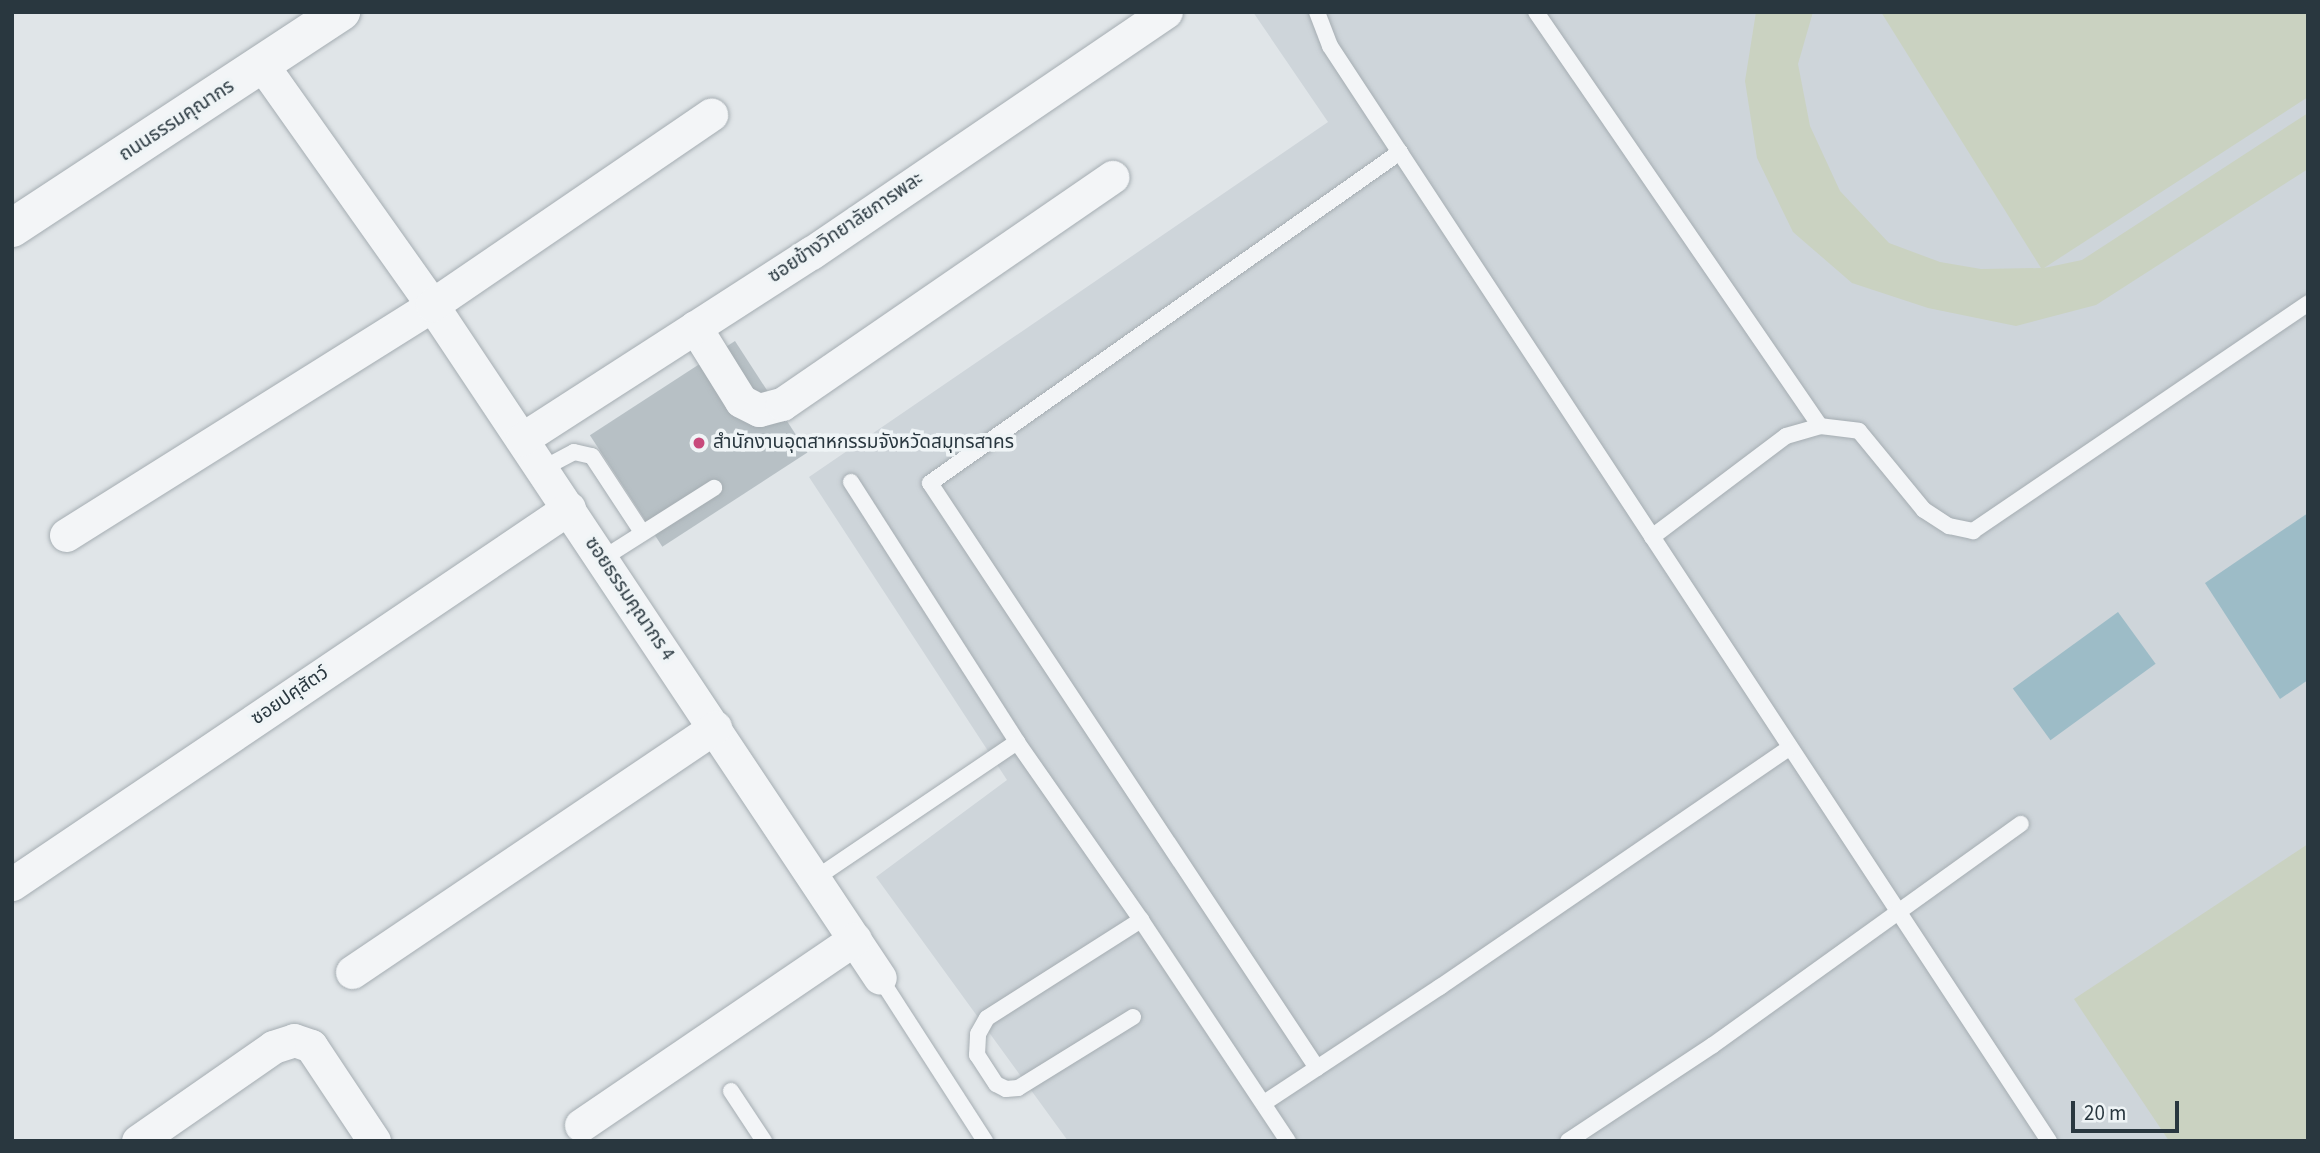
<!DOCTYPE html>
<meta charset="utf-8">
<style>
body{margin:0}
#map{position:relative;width:2320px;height:1153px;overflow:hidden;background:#e0e5e8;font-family:"Source Sans 3","Noto Sans Thai",sans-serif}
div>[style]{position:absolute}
.built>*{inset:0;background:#ced5da}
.green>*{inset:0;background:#cad2c1}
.water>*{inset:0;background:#9dbcc7;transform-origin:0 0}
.building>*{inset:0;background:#b7c0c5;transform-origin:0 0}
.roads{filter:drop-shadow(0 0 2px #a5adb2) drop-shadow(0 0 2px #a5adb2)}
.service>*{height:16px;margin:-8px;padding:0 8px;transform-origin:8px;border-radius:8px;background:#f3f5f7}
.minor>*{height:33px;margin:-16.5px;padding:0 16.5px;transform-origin:16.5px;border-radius:16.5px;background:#f3f5f7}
.tertiary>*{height:38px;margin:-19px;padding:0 19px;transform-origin:19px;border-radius:19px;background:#f3f5f7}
.dots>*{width:19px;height:19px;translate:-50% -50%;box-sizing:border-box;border:4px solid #eff4f6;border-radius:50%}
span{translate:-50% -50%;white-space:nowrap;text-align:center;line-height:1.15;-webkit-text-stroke:7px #eff4f6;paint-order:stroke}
.street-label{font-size:19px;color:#29373f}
.poi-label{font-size:19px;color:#29373f}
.left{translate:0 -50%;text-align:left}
.frame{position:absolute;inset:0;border:14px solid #29373f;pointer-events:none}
.scale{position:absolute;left:2071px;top:1101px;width:108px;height:32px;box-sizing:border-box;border:4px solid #29373f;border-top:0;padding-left:9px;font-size:21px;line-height:24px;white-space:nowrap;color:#29373f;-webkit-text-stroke:5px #eff4f6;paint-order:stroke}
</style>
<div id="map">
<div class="built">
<div style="clip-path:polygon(1253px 12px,2308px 12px,2308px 1141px,1068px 1141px,876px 877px,1007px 780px,809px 477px,1328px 122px)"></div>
</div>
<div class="green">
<div style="clip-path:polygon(1756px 12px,1813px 12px,1798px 64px,1810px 126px,1840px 191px,1889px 243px,1940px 262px,1981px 269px,2041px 268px,1881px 12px,2308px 12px,2308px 97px,2044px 268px,2082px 260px,2308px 113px,2308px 169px,2096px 305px,2016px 326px,1928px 308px,1852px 283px,1793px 232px,1757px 158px,1745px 81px)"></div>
<div style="clip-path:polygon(2308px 844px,2308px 1141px,2169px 1141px,2074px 999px)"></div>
</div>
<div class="water">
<div style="clip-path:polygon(2308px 513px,2308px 680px,2280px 699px,2205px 583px)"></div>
<div style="left:2118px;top:612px;width:64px;height:130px;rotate:54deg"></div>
</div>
<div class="building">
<div style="left:735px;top:341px;width:133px;height:173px;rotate:57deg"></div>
</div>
<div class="roads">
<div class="service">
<div style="left:1317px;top:12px;width:36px;rotate:69deg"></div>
<div style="left:1330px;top:46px;width:1310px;rotate:56.71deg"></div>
<div style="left:1536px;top:12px;width:502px;rotate:55.55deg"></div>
<div style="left:542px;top:469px;width:36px;rotate:-28deg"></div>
<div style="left:574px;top:452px;width:18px;rotate:13deg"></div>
<div style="left:592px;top:456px;width:91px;rotate:56.7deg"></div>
<div style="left:851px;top:482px;width:308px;rotate:57.4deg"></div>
<div style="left:1017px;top:742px;width:217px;rotate:55.1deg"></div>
<div style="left:1141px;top:920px;width:265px;rotate:56.4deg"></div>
<div style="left:1652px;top:537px;width:168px;rotate:-37deg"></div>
<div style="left:1786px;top:436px;width:35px;rotate:-16deg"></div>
<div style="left:1820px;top:426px;width:39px;rotate:7deg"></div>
<div style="left:1859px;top:431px;width:102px;rotate:50.6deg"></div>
<div style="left:1924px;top:510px;width:30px;rotate:33deg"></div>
<div style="left:1949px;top:526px;width:25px;rotate:12deg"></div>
<div style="left:1973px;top:531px;width:405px;rotate:-34.2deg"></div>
<div style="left:602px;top:559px;width:133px;rotate:-32.4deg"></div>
<div style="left:816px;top:878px;width:243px;rotate:-34.1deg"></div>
<div style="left:880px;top:978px;width:194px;rotate:57.2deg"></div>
<div style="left:1133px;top:1017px;width:135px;rotate:148.3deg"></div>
<div style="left:1018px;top:1088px;width:12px;rotate:175deg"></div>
<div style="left:1006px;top:1089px;width:11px;rotate:-153deg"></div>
<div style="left:996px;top:1084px;width:35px;rotate:-123deg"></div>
<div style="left:977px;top:1055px;width:21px;rotate:-87deg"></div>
<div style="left:978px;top:1034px;width:18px;rotate:-61deg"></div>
<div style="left:987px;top:1018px;width:183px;rotate:-32.5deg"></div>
<div style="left:1317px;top:1068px;width:701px;rotate:-123.49deg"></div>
<div style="left:930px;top:483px;width:575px;rotate:-35.16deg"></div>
<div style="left:731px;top:1091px;width:60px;rotate:56.6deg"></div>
<div style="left:1264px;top:1103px;width:211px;rotate:-33.4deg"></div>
<div style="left:1440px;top:987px;width:423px;rotate:-34.4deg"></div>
<div style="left:1568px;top:1141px;width:174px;rotate:-33.5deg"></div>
<div style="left:1713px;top:1045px;width:379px;rotate:-35.7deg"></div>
</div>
<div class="minor">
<div style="left:263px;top:66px;width:293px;rotate:54.7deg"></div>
<div style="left:432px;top:305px;width:808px;rotate:56.35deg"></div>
<div style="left:695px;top:327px;width:87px;rotate:58.1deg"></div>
<div style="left:741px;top:401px;width:20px;rotate:27deg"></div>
<div style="left:759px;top:410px;width:24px;rotate:-15deg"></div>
<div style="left:782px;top:404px;width:401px;rotate:-34.5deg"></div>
<div style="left:522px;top:439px;width:344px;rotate:-32.8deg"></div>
<div style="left:811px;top:253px;width:429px;rotate:-34.2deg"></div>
<div style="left:66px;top:535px;width:432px;rotate:-32.1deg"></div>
<div style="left:432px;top:305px;width:338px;rotate:-34.3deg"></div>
<div style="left:12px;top:884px;width:672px;rotate:-34.02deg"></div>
<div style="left:352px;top:972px;width:438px;rotate:-34deg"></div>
<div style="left:581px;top:1125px;width:331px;rotate:-34.2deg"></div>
<div style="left:138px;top:1141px;width:165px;rotate:-34.8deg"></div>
<div style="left:273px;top:1047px;width:22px;rotate:-18deg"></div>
<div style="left:294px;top:1040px;width:18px;rotate:19deg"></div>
<div style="left:311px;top:1046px;width:114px;rotate:56.4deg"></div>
</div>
<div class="tertiary">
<div style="left:12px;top:228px;width:394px;rotate:-33.3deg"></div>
</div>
</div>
<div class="dots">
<div style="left:699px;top:443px;background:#c84a7c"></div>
</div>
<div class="street-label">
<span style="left:177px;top:121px;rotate:-33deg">ถนนธรรมคุณากร</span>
<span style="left:846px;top:228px;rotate:-34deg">ซอยข้างวิทยาลัยการพละ</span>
<span style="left:629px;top:599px;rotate:56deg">ซอยธรรมคุณากร 4</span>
<span style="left:290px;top:696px;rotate:-34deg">ซอยปศุสัตว์</span>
</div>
<div class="poi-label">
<span class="left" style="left:713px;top:443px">สำนักงานอุตสาหกรรมจังหวัดสมุทรสาคร</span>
</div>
<div class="frame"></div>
<div class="scale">20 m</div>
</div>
